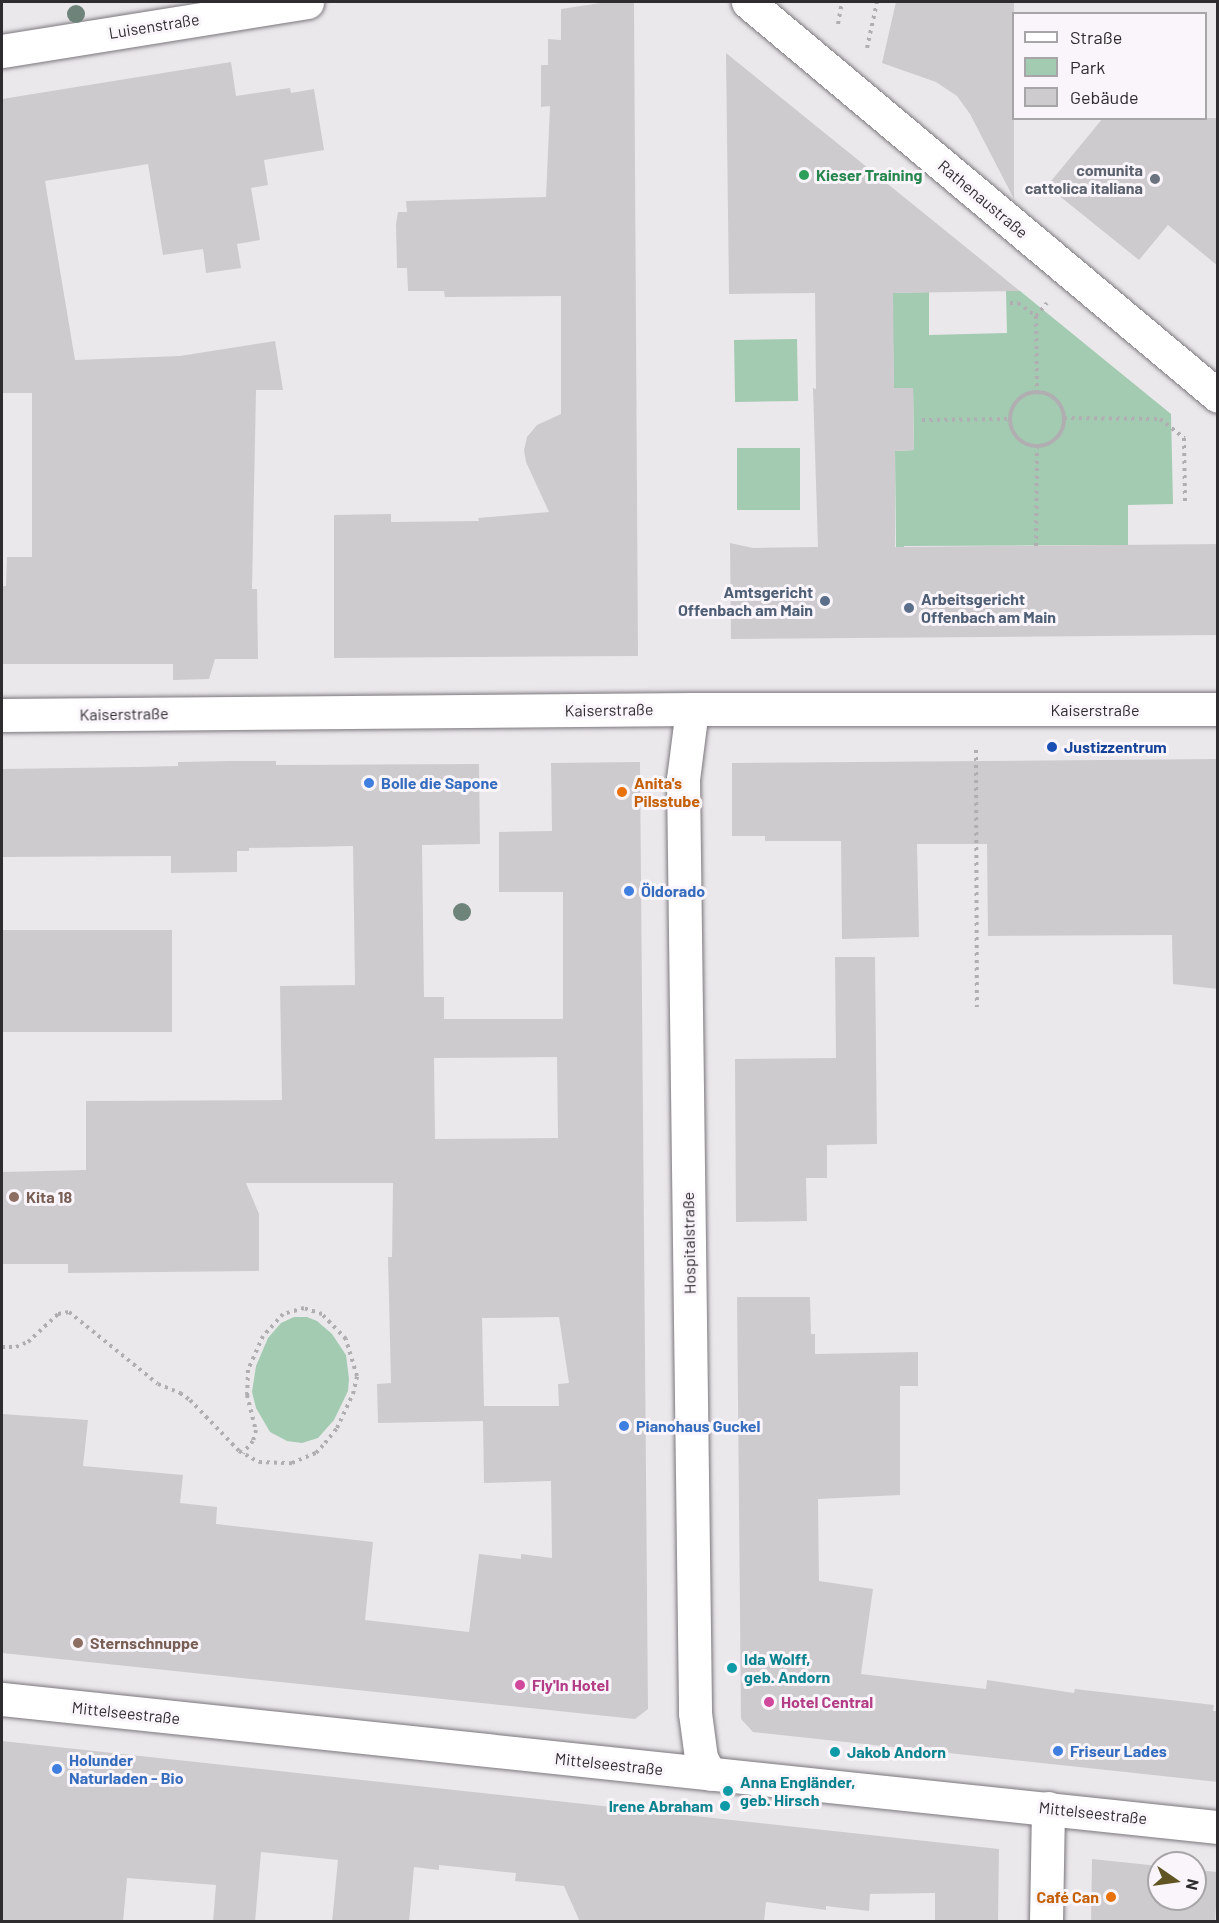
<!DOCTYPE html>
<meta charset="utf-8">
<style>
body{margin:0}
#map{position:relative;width:1219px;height:1923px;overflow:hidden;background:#ebe8ec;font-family:Barlow,sans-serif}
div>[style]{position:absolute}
.green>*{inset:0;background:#a3cbb1;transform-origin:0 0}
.building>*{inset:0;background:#cecbcf;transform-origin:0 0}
.path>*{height:4px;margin-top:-2px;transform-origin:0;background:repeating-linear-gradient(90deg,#b1aeb1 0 3px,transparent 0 7.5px)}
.path>.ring{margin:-2px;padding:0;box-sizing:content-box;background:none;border:4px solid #b1aeb1;border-radius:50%}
.roads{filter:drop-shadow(0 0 2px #7b777c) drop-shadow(0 0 2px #7b777c)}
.minor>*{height:33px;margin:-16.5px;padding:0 16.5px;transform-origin:16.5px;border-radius:16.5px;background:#fff}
.secondary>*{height:33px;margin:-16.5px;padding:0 16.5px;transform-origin:16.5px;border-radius:16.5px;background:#fff}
.trees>*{width:18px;height:18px;margin:-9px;border-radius:50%;background:#6e847a}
.dots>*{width:16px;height:16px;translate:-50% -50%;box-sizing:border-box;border:3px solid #f9f5fa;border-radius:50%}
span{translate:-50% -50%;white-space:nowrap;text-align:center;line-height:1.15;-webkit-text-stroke:6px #f9f5fa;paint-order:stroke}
.street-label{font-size:16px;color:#2e2c2e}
.worship-label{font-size:16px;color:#5b616d;font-weight:700}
.right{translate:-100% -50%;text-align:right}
.leisure-label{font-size:16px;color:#27864d;font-weight:700}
.left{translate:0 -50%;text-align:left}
.service-label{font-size:16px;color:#4e5e75;font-weight:700}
.transit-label{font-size:16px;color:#164399;font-weight:700}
.shop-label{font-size:16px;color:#366cbe;font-weight:700}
.food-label{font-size:16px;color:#c56008;font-weight:700}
.education-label{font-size:16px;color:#785e54;font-weight:700}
.culture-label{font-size:16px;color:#0d838f;font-weight:700}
.hotel-label{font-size:16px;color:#b23c85;font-weight:700}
.frame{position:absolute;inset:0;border:3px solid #2e2c2e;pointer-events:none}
.legend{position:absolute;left:1012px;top:12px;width:195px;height:108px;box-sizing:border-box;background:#f9f5fa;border:2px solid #a8a5a8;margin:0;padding:8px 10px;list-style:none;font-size:18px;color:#2e2c2e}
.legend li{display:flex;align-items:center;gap:12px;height:30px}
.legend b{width:30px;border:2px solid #a8a5a8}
.north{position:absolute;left:1147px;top:1851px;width:60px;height:60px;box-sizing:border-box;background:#f9f5fa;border:2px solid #a8a5a8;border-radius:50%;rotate:103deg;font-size:16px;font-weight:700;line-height:24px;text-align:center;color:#2e2c2e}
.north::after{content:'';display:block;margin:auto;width:21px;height:27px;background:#615623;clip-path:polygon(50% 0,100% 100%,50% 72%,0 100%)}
</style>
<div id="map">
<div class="green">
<div style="clip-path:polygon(1006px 291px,1020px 291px,1171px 414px,1173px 504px,1128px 505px,1128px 545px,904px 546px,904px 550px,896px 550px,895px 451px,914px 450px,913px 388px,894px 388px,892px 293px,929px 292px,929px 335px,1007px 333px)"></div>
<div style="left:797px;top:339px;width:62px;height:63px;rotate:89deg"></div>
<div style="left:800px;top:448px;width:62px;height:63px;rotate:90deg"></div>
<div style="clip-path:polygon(294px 1317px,307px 1317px,317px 1321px,332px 1334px,346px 1355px,349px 1379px,348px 1391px,334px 1420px,318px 1438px,302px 1443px,287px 1441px,270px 1432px,256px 1408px,252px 1392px,256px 1366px,268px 1338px,281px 1323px)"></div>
</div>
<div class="building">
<div style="clip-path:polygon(607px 2px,634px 2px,638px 656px,334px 658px,334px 515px,391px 514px,391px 522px,479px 521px,478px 518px,549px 512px,526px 462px,524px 450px,527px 437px,537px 425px,561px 414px,561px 296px,445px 297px,444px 291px,408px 291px,407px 268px,397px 268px,396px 224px,398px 212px,407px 212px,406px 201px,546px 197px,550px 106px,541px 107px,541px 65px,548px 65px,548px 39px,561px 40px,561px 9px)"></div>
<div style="clip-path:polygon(896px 2px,1014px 2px,1014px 199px,970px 114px,957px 96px,936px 82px,882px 63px)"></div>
<div style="clip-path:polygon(726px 53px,1020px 291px,893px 293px,894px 388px,913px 388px,914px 450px,895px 451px,895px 547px,1218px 544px,1218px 635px,731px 639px,730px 543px,753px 548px,818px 547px,813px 388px,816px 389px,815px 293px,729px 294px)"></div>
<div style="clip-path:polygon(231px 62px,236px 96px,290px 88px,291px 93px,314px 89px,324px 150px,264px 160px,268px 185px,251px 188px,260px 240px,237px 244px,241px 268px,206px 273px,203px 249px,163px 255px,148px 164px,45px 181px,75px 360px,180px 356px,275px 341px,283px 390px,256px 390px,252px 589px,257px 589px,258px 659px,215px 659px,209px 679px,173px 680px,173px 664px,2px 664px,2px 586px,6px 586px,7px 557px,32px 557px,32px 393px,2px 393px,2px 99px)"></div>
<div style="clip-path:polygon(1103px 118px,1218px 118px,1218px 266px,1168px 225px,1139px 260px,1047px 186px)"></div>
<div style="clip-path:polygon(1218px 759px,1218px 989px,1173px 984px,1172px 935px,988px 936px,987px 844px,917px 844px,919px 937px,842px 939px,841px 841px,765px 841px,765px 836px,732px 836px,732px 763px)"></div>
<div style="clip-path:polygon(evenodd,232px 761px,276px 761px,276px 765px,479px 764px,480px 844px,422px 845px,424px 997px,444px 997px,444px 1019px,563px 1019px,563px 892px,499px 892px,499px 832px,552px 831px,551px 763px,640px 762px,648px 1709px,635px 1719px,2px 1653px,2px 1414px,88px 1420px,83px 1466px,183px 1475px,180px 1503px,217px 1507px,216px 1524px,373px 1542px,365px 1620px,469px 1632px,479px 1554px,521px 1559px,521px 1554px,552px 1558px,551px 1481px,484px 1483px,483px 1421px,378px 1423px,377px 1384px,391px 1383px,388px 1257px,392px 1257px,393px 1183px,246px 1183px,259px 1214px,259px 1271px,68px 1273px,68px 1264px,2px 1264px,2px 1172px,86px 1170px,86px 1101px,282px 1100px,280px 986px,355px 985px,353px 846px,249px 848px,249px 851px,237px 851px,237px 872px,171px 873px,171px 856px,2px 857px,2px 769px,137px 767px,178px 766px,178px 762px,232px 761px,557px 1057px,558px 1138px,435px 1139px,434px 1058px,557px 1057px,232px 761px,559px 1317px,569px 1383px,558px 1384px,559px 1406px,484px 1406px,482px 1318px,559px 1317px)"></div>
<div style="left:2px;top:930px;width:170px;height:102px"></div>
<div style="clip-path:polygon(835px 957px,875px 957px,877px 1144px,827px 1145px,827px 1178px,806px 1178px,807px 1221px,736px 1222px,735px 1059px,836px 1058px)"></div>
<div style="clip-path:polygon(737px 1297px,810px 1297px,811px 1334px,815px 1334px,815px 1354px,918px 1352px,918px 1386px,900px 1386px,900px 1495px,818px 1499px,819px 1581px,873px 1589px,861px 1674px,986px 1689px,987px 1680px,1074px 1693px,1075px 1689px,1214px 1705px,1213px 1711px,1218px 1711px,1218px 1782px,753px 1732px,741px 1719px)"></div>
<div style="clip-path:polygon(2px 1741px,999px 1849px,998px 1922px,935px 1922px,935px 1893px,870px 1894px,869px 1911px,826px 1906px,826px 1910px,766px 1902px,764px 1922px,580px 1922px,564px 1886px,515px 1881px,516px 1873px,439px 1865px,439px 1870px,414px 1867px,409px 1922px,332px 1922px,338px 1860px,261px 1852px,255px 1922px,213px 1922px,216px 1885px,127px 1878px,123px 1922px,2px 1922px)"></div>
<div style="clip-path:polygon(1092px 1859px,1159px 1866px,1159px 1899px,1195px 1899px,1195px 1870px,1218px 1872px,1215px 1922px,1091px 1922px)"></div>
</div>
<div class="path">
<div style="left:838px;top:24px;width:22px;rotate:-80deg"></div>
<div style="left:867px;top:48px;width:47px;rotate:-77.7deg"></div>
<div style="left:1010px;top:303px;width:8px"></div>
<div style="left:1018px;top:303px;width:22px;rotate:36deg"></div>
<div style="left:1036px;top:316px;width:76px;rotate:89.2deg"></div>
<div style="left:1036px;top:316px;width:17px;rotate:-50deg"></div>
<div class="ring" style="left:1010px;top:392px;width:50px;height:50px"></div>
<div style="left:1064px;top:418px;width:96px;rotate:0.6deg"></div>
<div style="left:1160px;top:419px;width:31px;rotate:38deg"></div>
<div style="left:1184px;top:438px;width:65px;rotate:89.1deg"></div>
<div style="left:922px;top:420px;width:89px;rotate:-0.6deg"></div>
<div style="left:1036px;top:546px;width:100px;rotate:-89.4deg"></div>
<div style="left:976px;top:750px;width:257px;rotate:89.8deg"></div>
<div style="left:2px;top:1347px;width:14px"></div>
<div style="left:16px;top:1347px;width:13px;rotate:-23deg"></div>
<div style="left:28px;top:1342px;width:41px;rotate:-43deg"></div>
<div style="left:58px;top:1314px;width:11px;rotate:-10deg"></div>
<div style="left:69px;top:1312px;width:114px;rotate:39deg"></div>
<div style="left:158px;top:1384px;width:24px;rotate:22deg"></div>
<div style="left:180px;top:1393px;width:12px;rotate:35deg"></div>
<div style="left:190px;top:1400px;width:71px;rotate:46.1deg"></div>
<div style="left:239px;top:1451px;width:23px;rotate:29deg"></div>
<div style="left:259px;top:1462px;width:33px;rotate:2deg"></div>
<div style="left:292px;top:1463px;width:26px;rotate:-23deg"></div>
<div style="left:316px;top:1453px;width:13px;rotate:-48deg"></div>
<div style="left:325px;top:1443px;width:19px;rotate:-51deg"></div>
<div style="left:337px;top:1428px;width:38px;rotate:-65deg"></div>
<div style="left:353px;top:1394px;width:18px;rotate:-77deg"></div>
<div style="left:357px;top:1376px;width:39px;rotate:-107deg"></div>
<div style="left:346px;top:1339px;width:35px;rotate:-134deg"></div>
<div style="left:322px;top:1314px;width:19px;rotate:-162deg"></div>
<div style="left:304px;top:1308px;width:22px;rotate:164deg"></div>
<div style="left:283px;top:1314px;width:30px;rotate:132deg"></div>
<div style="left:263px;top:1336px;width:37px;rotate:114deg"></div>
<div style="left:248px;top:1370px;width:25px;rotate:92deg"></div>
<div style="left:247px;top:1395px;width:36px;rotate:76deg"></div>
<div style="left:256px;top:1430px;width:11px;rotate:105deg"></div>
<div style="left:253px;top:1441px;width:16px;rotate:130deg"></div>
</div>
<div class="roads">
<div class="minor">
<div style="left:2px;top:51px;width:309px;rotate:-9.1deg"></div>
<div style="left:692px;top:709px;width:71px;rotate:97.3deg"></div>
<div style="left:683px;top:779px;width:934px;rotate:89.26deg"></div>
<div style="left:695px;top:1713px;width:45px;rotate:82.4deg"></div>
<div style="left:701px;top:1758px;width:18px;rotate:61deg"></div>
<div style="left:2px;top:1699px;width:1223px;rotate:6.01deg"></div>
<div style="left:1046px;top:1922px;width:114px;rotate:-89deg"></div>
</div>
<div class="secondary">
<div style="left:748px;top:2px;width:613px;rotate:39.97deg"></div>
<div style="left:2px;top:715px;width:690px;rotate:-0.5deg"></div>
<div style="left:692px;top:709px;width:526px"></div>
</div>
</div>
<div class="trees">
<div style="left:76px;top:14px"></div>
<div style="left:462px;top:912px"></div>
</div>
<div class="dots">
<div style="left:804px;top:175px;background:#2e9e5b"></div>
<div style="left:1155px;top:179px;background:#6b7280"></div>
<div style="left:825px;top:601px;background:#5c6f8a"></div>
<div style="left:909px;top:608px;background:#5c6f8a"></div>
<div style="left:1052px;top:747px;background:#1a4fb4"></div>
<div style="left:369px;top:783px;background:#3f7fe0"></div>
<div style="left:622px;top:792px;background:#e8710a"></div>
<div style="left:629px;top:891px;background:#3f7fe0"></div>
<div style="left:14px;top:1197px;background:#8d6e63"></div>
<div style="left:624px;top:1426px;background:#3f7fe0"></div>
<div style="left:78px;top:1643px;background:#8d6e63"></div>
<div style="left:732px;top:1668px;background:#0f9aa8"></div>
<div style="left:520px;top:1685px;background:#d1479c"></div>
<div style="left:769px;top:1702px;background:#d1479c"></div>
<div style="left:1058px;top:1751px;background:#3f7fe0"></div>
<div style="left:835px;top:1752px;background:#0f9aa8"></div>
<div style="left:57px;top:1769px;background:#3f7fe0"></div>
<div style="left:728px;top:1791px;background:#0f9aa8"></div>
<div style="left:725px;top:1806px;background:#0f9aa8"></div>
<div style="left:1111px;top:1897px;background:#e8710a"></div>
</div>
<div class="street-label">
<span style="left:154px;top:26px;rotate:-9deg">Luisenstraße</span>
<span style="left:983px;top:199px;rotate:40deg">Rathenaustraße</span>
<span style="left:609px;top:710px;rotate:-1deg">Kaiserstraße</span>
<span style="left:1095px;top:710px">Kaiserstraße</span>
<span style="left:124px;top:714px;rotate:-1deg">Kaiserstraße</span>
<span style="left:689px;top:1243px;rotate:-91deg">Hospitalstraße</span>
<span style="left:126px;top:1713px;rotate:6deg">Mittelseestraße</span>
<span style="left:609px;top:1764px;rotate:6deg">Mittelseestraße</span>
<span style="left:1093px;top:1813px;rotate:6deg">Mittelseestraße</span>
</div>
<div class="worship-label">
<span class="right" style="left:1143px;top:179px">comunita<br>cattolica italiana</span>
</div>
<div class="leisure-label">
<span class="left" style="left:816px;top:175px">Kieser Training</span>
</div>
<div class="service-label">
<span class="right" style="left:813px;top:601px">Amtsgericht<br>Offenbach am Main</span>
<span class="left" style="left:921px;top:608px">Arbeitsgericht<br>Offenbach am Main</span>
</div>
<div class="transit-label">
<span class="left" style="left:1064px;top:747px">Justizzentrum</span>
</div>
<div class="shop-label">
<span class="left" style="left:381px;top:783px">Bolle die Sapone</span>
<span class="left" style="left:641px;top:891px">Öldorado</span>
<span class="left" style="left:636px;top:1426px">Pianohaus Guckel</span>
<span class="left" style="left:1070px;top:1751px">Friseur Lades</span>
<span class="left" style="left:69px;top:1769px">Holunder<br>Naturladen - Bio</span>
</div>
<div class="food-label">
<span class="left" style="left:634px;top:792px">Anita's<br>Pilsstube</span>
<span class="right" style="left:1099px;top:1897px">Café Can</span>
</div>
<div class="education-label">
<span class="left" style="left:26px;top:1197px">Kita 18</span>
<span class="left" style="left:90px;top:1643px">Sternschnuppe</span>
</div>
<div class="culture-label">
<span class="left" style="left:744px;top:1668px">Ida Wolff,<br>geb. Andorn</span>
<span class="left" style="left:847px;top:1752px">Jakob Andorn</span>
<span class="left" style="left:740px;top:1791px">Anna Engländer,<br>geb. Hirsch</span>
<span class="right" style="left:713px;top:1806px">Irene Abraham</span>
</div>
<div class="hotel-label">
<span class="left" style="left:532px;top:1685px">Fly'In Hotel</span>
<span class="left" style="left:781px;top:1702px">Hotel Central</span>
</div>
<div class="frame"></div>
<ul class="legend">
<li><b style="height:8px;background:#fff"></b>Straße</li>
<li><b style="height:16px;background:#a3cbb1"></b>Park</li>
<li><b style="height:16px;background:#cecbcf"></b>Gebäude</li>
</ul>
<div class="north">N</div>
</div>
